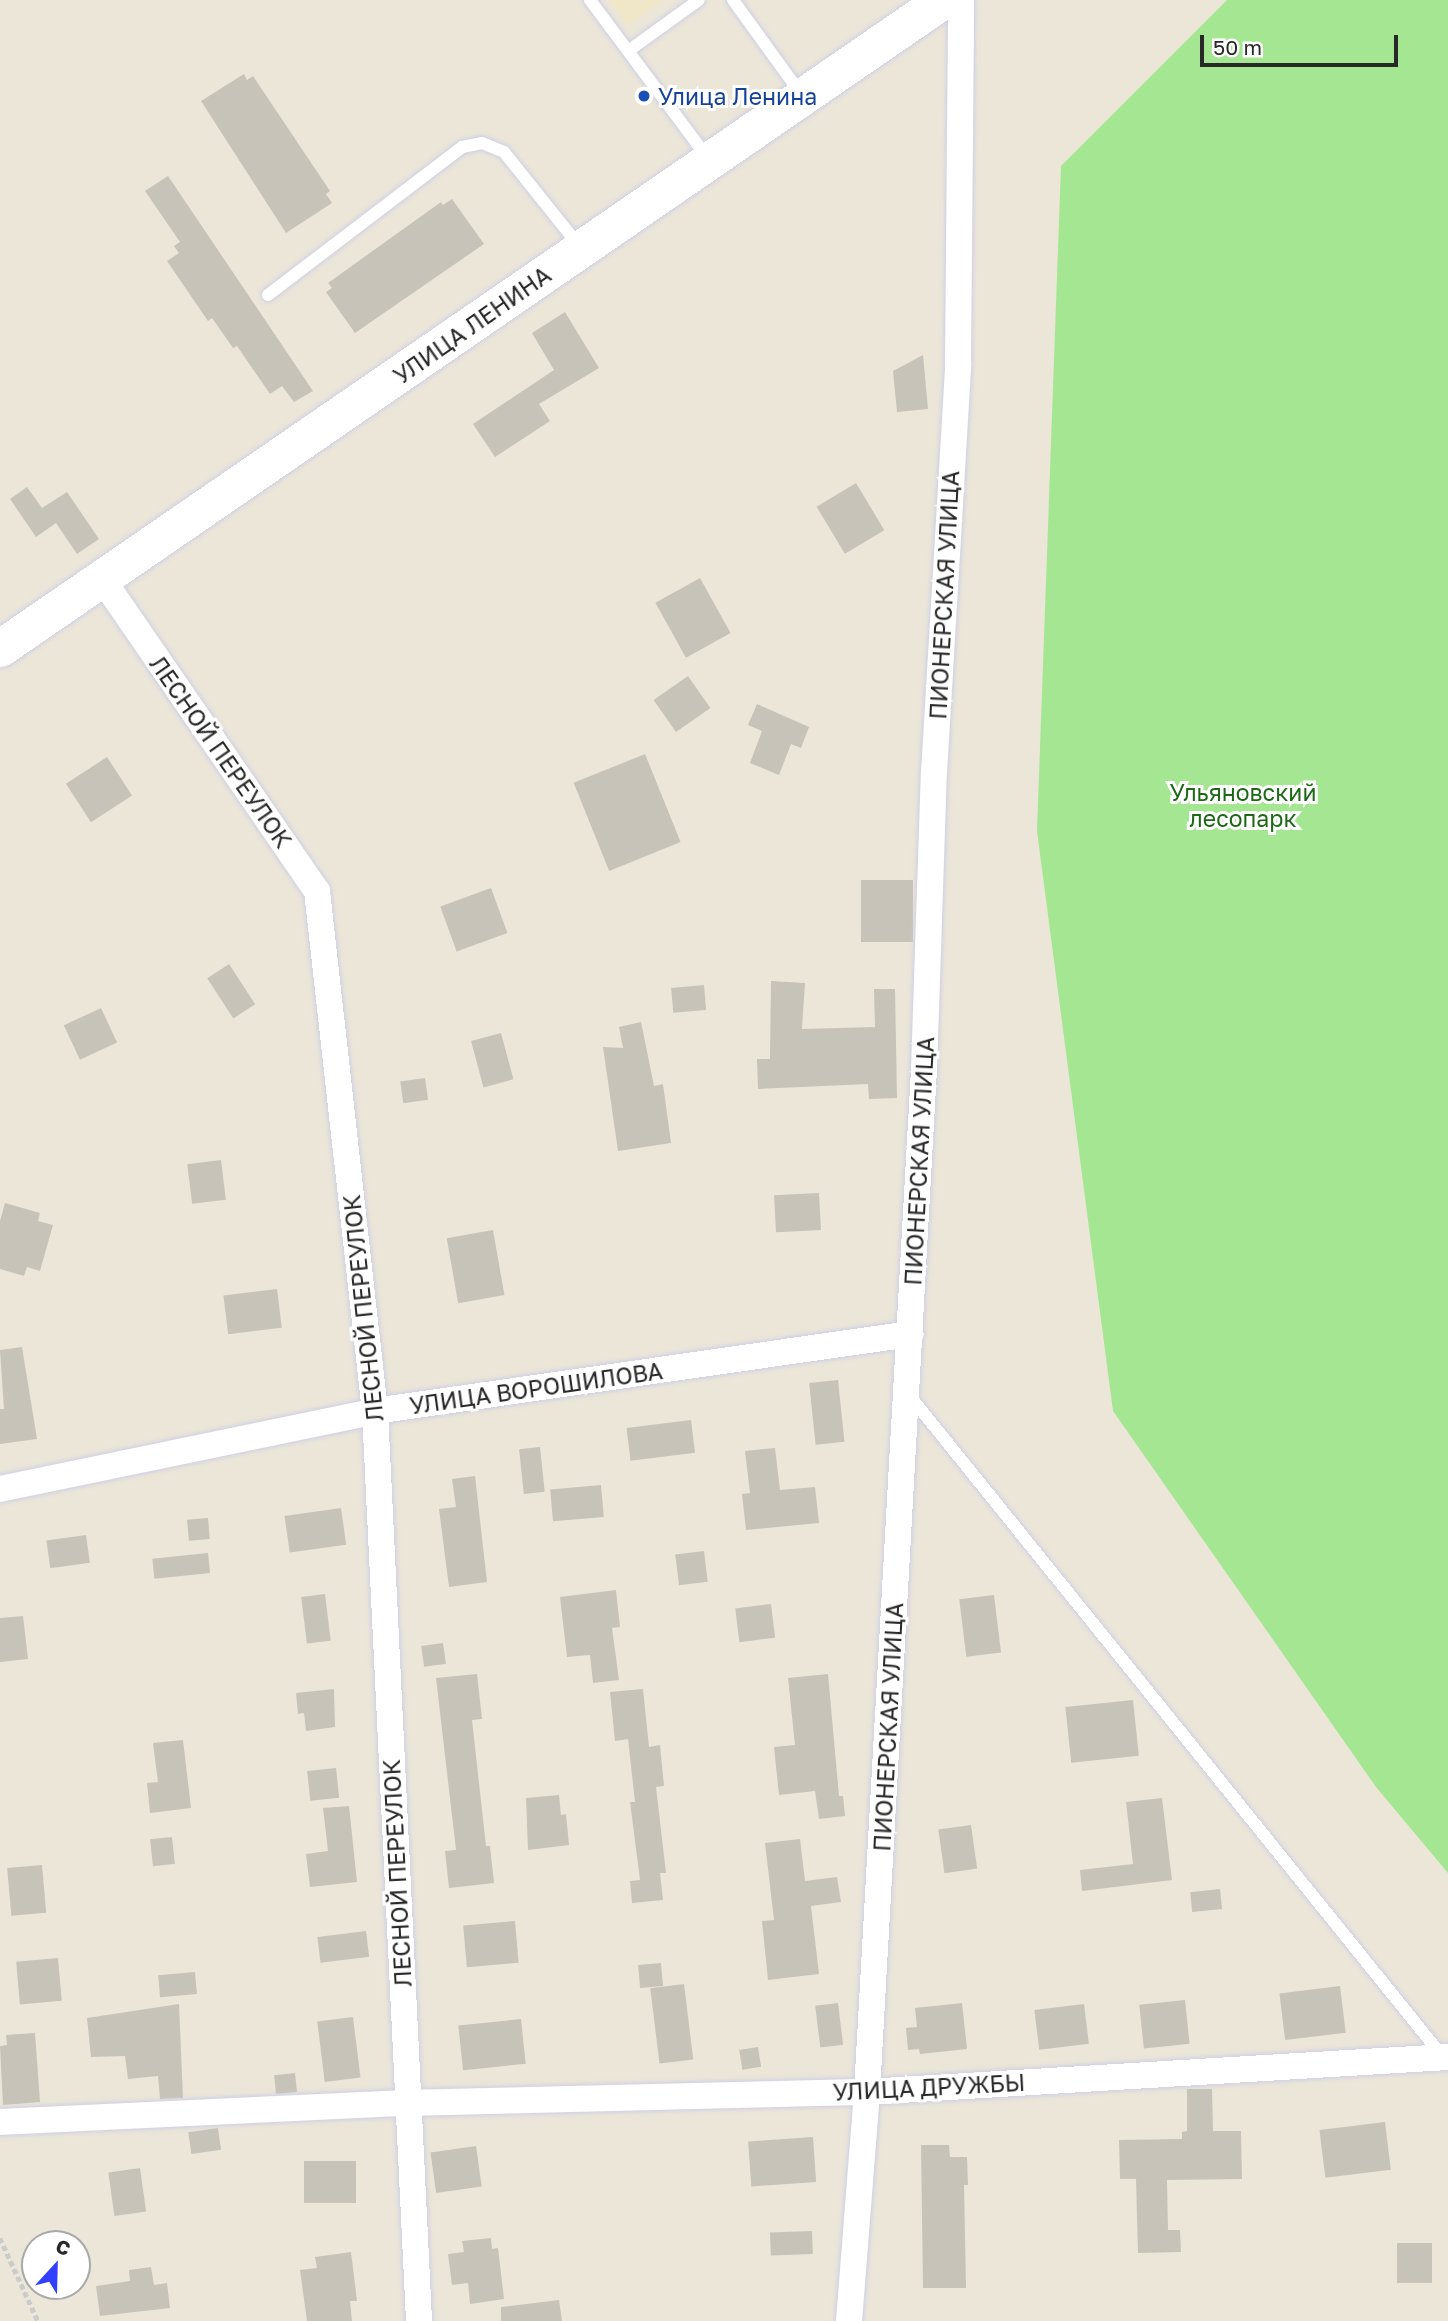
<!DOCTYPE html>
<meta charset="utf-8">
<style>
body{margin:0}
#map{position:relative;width:1448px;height:2321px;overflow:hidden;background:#ece6d9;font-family:"Golos Text",sans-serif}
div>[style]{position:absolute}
.education>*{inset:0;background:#efe7c7}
.green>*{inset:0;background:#a4e692}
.building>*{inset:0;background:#c7c3b9;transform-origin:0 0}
.path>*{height:4.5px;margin-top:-2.25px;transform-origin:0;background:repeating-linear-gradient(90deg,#cbcbcb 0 5px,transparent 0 8.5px)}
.roads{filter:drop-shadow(0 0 2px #ced0e3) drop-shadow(0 0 2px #ced0e3)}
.lane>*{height:12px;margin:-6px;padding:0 6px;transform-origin:6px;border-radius:6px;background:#fff}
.street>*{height:26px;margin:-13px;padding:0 13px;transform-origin:13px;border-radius:13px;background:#fff}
.secondary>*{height:37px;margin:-18.5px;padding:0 18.5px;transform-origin:18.5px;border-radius:18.5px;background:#fff}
.dots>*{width:19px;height:19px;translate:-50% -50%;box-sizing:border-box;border:4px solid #fff;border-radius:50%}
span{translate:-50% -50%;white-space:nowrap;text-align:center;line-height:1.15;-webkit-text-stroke:6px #fff;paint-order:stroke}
.transit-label{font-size:23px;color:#164399}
.left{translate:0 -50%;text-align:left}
.street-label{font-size:23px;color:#282828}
.park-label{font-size:23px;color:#1c6815}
.north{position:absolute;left:21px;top:2230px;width:70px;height:70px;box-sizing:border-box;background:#fff;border:2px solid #a9a9a9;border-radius:50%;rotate:22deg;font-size:19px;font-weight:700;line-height:28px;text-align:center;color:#282828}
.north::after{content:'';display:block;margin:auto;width:24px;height:32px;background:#333fff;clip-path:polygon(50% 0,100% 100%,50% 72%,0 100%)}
.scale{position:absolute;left:1200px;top:35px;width:198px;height:32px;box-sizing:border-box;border:4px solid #282828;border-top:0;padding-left:9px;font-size:21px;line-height:24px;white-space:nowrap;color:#282828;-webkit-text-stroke:5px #fff;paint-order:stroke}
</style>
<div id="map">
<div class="education">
<div style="clip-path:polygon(609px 0,663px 0,628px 26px)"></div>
</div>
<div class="green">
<div style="clip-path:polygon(1227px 0,1448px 0,1448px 1873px,1376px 1787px,1113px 1411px,1037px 831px,1061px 166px)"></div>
</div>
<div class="building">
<div style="clip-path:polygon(244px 74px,247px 80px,253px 76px,330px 191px,326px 194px,332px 203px,286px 233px,201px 101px)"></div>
<div style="clip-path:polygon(168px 176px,313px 391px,294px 402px,282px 386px,270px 394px,237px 346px,233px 348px,212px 318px,208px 321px,167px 261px,179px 253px,174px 246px,180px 242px,145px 191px)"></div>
<div style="clip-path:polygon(452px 199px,484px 244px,355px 333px,326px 292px,332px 288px,328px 283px,441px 202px,443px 205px)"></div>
<div style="clip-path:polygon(565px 312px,599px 368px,539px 404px,550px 421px,495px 457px,473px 424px,554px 370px,532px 333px)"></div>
<div style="clip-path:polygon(923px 355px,928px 409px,897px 412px,893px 371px)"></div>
<div style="left:856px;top:483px;width:55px;height:46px;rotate:59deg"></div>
<div style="clip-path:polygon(27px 487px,42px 508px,67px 492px,99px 539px,77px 554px,56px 523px,36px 537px,10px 499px)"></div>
<div style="left:700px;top:578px;width:63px;height:51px;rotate:61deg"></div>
<div style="left:688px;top:676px;width:39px;height:42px;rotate:55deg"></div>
<div style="clip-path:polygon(757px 704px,809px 727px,801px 748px,791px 744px,779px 775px,750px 763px,762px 731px,748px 725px)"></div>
<div style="left:645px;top:754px;width:95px;height:77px;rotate:68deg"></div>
<div style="left:107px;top:757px;width:46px;height:49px;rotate:57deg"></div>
<div style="left:913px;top:880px;width:62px;height:52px;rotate:90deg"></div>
<div style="left:491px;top:888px;width:48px;height:54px;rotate:70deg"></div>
<div style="left:229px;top:964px;width:48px;height:26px;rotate:57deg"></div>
<div style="clip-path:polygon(771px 981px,805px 983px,802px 1029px,875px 1027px,874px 989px,895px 989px,897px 1098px,869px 1099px,868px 1084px,758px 1089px,757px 1059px,770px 1059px)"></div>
<div style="left:704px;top:985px;width:25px;height:33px;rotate:85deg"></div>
<div style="left:101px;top:1008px;width:38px;height:41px;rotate:65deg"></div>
<div style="clip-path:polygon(641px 1022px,654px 1086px,663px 1084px,671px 1143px,618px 1151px,603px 1047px,623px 1048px,619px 1027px)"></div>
<div style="left:501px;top:1033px;width:48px;height:31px;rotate:75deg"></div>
<div style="left:425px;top:1078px;width:22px;height:25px;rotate:82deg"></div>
<div style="left:221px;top:1160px;width:40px;height:34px;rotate:83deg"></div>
<div style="left:819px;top:1193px;width:37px;height:45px;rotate:87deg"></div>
<div style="clip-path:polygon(5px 1203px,40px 1213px,38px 1221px,53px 1225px,40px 1271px,27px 1267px,24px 1276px,0 1269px,0 1221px)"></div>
<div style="left:493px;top:1230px;width:66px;height:47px;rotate:80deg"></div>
<div style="left:277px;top:1289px;width:39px;height:54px;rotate:83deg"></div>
<div style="clip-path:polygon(22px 1347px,37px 1439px,0 1444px,0 1409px,4px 1409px,0 1350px)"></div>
<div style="left:838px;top:1380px;width:62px;height:29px;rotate:84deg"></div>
<div style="left:691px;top:1420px;width:33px;height:65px;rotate:83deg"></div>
<div style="left:540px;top:1447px;width:45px;height:21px;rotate:84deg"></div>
<div style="clip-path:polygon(775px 1448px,780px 1490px,815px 1487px,819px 1523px,746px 1530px,742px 1494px,750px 1493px,745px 1451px)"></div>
<div style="clip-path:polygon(475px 1476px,487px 1582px,449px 1587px,439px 1509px,456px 1507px,452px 1479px)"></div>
<div style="left:601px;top:1485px;width:32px;height:51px;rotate:85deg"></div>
<div style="left:341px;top:1508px;width:37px;height:57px;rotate:82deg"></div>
<div style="left:208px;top:1518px;width:21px;height:21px;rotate:85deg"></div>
<div style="left:86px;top:1535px;width:28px;height:40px;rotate:82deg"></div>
<div style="left:704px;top:1551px;width:31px;height:29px;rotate:83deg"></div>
<div style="left:208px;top:1553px;width:20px;height:56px;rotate:84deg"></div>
<div style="clip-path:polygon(616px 1590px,620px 1627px,612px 1628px,619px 1680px,593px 1683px,590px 1655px,567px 1657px,560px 1597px)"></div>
<div style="left:325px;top:1594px;width:47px;height:24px;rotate:83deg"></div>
<div style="left:994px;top:1595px;width:58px;height:35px;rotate:83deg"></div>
<div style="left:771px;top:1604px;width:34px;height:36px;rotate:83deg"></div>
<div style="clip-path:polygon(23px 1616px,28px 1659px,0 1662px,0 1618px)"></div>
<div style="left:443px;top:1643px;width:21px;height:22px;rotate:82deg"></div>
<div style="clip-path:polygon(477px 1674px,482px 1719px,472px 1720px,486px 1846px,490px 1846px,494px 1883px,449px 1888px,445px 1851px,456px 1850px,436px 1678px)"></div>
<div style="clip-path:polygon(828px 1674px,839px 1796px,843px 1796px,845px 1816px,819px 1819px,815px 1791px,779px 1795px,774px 1747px,795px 1745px,788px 1678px)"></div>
<div style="clip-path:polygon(334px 1689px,335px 1727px,306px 1731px,304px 1713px,298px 1714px,296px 1693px)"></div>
<div style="clip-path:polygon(643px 1689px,649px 1747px,660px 1745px,664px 1786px,656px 1787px,666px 1873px,660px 1873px,663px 1900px,632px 1903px,630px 1881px,640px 1880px,630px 1802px,635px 1802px,628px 1739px,615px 1741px,610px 1692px)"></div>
<div style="left:1133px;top:1700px;width:56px;height:68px;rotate:84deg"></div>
<div style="clip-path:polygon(183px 1740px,191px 1808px,150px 1813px,147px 1783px,158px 1782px,153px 1743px)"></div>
<div style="left:336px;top:1768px;width:30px;height:29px;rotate:84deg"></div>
<div style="clip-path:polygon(559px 1795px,561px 1815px,566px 1814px,569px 1845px,528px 1850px,526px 1798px)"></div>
<div style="clip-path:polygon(1162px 1798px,1172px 1880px,1082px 1891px,1080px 1870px,1133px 1864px,1126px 1802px)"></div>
<div style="clip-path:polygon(349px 1806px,357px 1882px,310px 1887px,306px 1854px,328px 1851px,323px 1808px)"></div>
<div style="left:971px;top:1825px;width:44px;height:33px;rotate:82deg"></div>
<div style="left:172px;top:1837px;width:27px;height:22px;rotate:84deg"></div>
<div style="clip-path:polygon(800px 1839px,805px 1881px,837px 1877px,841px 1902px,811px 1906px,819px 1974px,768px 1980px,762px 1921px,774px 1920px,765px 1843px)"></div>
<div style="left:42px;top:1865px;width:48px;height:35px;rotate:85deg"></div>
<div style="left:1220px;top:1889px;width:20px;height:30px;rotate:84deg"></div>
<div style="left:515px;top:1921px;width:42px;height:52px;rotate:85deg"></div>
<div style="left:366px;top:1931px;width:26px;height:49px;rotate:83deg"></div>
<div style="left:58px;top:1958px;width:43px;height:42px;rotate:85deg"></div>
<div style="left:661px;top:1963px;width:23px;height:23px;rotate:85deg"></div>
<div style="left:195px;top:1972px;width:22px;height:37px;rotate:85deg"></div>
<div style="left:684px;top:1984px;width:76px;height:34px;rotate:83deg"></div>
<div style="left:1340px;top:1986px;width:47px;height:61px;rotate:83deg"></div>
<div style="left:1185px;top:2000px;width:44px;height:46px;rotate:84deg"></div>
<div style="left:838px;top:2003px;width:42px;height:23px;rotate:83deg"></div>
<div style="clip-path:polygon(962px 2003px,967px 2049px,920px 2054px,919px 2049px,908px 2050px,906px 2028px,917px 2027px,915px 2008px)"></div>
<div style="clip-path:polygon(179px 2004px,183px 2098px,160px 2099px,158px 2076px,128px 2079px,125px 2056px,91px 2057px,87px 2018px)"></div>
<div style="left:1084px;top:2004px;width:40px;height:50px;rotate:83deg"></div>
<div style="left:353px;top:2017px;width:61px;height:36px;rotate:83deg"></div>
<div style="left:521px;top:2019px;width:45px;height:63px;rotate:84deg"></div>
<div style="clip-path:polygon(35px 2033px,40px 2102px,3px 2105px,0 2046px,7px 2045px,6px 2035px)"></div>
<div style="left:758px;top:2047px;width:20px;height:19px;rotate:81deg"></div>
<div style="left:295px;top:2073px;width:19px;height:21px;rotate:84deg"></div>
<div style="clip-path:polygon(1187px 2089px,1212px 2089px,1213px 2131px,1241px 2131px,1242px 2179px,1167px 2180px,1168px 2230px,1180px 2230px,1181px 2252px,1138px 2253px,1136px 2179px,1120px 2179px,1119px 2140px,1182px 2139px,1182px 2132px,1187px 2131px)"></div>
<div style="left:1385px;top:2122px;width:48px;height:66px;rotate:83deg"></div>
<div style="left:218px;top:2128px;width:22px;height:30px;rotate:82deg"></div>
<div style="left:813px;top:2137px;width:45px;height:65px;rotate:86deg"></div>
<div style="clip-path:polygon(921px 2145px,949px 2145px,950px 2157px,967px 2157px,968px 2185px,964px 2185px,966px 2288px,923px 2288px)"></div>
<div style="left:476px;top:2146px;width:41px;height:46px;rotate:82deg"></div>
<div style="left:304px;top:2161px;width:52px;height:42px"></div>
<div style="left:140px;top:2168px;width:44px;height:32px;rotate:82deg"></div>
<div style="left:812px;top:2231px;width:23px;height:42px;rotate:88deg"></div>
<div style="clip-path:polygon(491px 2238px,492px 2249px,498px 2248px,504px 2299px,470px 2304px,468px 2283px,452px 2285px,448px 2254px,464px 2252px,462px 2241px)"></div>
<div style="left:1397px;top:2243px;width:35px;height:40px"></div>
<div style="clip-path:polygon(351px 2252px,357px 2301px,350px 2301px,352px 2321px,307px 2321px,300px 2270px,317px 2268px,315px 2257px)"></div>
<div style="clip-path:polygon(151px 2267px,154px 2285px,167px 2283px,170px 2308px,100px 2316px,96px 2286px,130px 2281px,129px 2270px)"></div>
<div style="clip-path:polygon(559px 2300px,562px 2321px,501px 2321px,501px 2307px)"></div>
</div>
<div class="path">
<div style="left:0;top:2238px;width:91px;rotate:65.4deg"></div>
</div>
<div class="roads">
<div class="lane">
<div style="left:590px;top:0;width:196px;rotate:53.3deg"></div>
<div style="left:733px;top:0;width:116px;rotate:54.1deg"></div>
<div style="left:628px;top:51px;width:87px;rotate:-35.7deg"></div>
<div style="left:268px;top:295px;width:244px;rotate:-37.3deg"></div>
<div style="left:462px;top:147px;width:20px;rotate:-11deg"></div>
<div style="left:482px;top:143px;width:24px;rotate:22deg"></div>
<div style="left:504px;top:152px;width:122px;rotate:51.3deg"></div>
<div style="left:909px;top:1395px;width:851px;rotate:51.11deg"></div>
</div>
<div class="street">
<div style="left:103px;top:580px;width:378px;rotate:55.5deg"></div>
<div style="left:317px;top:891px;width:523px;rotate:83.64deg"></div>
<div style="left:375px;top:1411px;width:911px;rotate:87.23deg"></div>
<div style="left:0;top:1489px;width:383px;rotate:-11.7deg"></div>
<div style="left:375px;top:1411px;width:541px;rotate:-8.19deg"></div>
<div style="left:0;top:2122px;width:409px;rotate:-2.7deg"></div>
<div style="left:409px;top:2103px;width:458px;rotate:-1.4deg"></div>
<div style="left:867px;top:2092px;width:582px;rotate:-3.45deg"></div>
<div style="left:849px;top:2321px;width:230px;rotate:-85.5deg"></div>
<div style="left:867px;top:2092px;width:1024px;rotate:-86.81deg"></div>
<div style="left:924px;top:1070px;width:297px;rotate:-88.1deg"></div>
<div style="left:934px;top:773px;width:411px;rotate:-86.6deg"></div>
<div style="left:958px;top:363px;width:363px;rotate:-89.5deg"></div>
</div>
<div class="secondary">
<div style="left:0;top:648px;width:1144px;rotate:-34.5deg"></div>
</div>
</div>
<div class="dots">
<div style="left:644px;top:96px;background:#1a4fb4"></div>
</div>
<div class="transit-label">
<span class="left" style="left:658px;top:96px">Улица Ленина</span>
</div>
<div class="street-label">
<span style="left:472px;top:325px;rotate:-35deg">УЛИЦА ЛЕНИНА</span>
<span style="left:944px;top:595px;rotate:-87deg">ПИОНЕРСКАЯ УЛИЦА</span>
<span style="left:221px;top:752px;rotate:55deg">ЛЕСНОЙ ПЕРЕУЛОК</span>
<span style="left:919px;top:1161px;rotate:-87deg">ПИОНЕРСКАЯ УЛИЦА</span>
<span style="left:363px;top:1308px;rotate:-96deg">ЛЕСНОЙ ПЕРЕУЛОК</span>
<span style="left:536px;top:1388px;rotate:-8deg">УЛИЦА ВОРОШИЛОВА</span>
<span style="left:888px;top:1727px;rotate:-87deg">ПИОНЕРСКАЯ УЛИЦА</span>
<span style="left:397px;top:1873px;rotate:-93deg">ЛЕСНОЙ ПЕРЕУЛОК</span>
<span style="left:929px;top:2087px;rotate:-3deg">УЛИЦА ДРУЖБЫ</span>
</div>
<div class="park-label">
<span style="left:1243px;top:805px">Ульяновский<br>лесопарк</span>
</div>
<div class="north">С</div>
<div class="scale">50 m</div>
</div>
